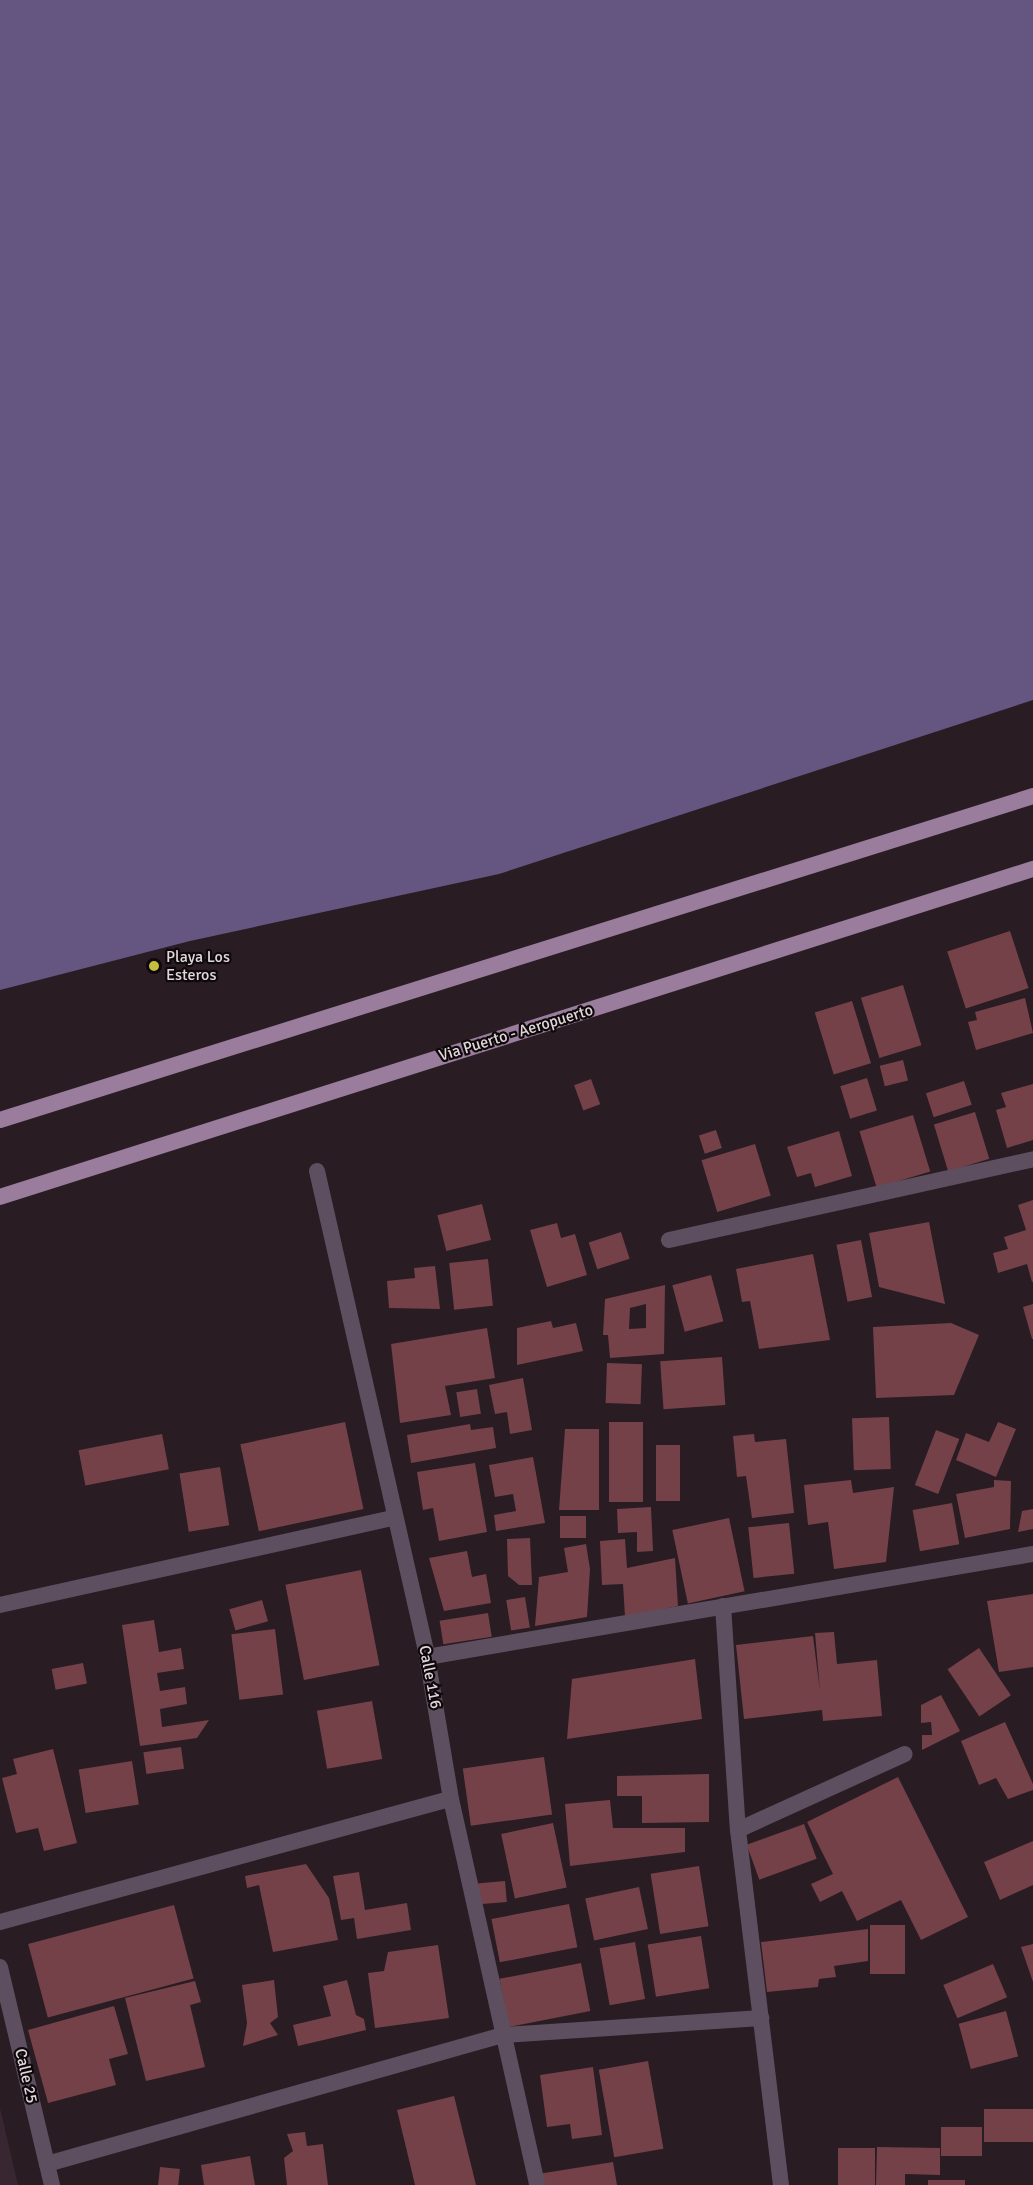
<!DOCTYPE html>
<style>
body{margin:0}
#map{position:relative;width:1033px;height:2185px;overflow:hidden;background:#291c23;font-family:Signika,sans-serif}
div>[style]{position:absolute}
.built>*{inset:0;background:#382730}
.water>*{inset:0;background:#645581}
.building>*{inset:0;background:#744149;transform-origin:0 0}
.minor>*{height:16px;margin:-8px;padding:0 8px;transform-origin:8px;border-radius:8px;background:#5d4f5f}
.primary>*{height:16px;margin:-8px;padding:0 8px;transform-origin:8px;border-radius:8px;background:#9a7c9d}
.dots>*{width:16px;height:16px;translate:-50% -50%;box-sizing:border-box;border:3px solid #0e080b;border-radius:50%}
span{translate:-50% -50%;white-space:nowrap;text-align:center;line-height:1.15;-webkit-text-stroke:4.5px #0e080b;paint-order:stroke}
.poi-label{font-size:16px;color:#e0d7db}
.left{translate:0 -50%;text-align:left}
.street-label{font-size:16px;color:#e0d7db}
</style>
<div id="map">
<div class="built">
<div style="clip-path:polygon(0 2108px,18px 2185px,0 2185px)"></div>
</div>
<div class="water">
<div style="clip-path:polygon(0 0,1033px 0,1033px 700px,499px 874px,190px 941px,0 990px)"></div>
</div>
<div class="building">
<div style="left:1010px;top:931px;width:60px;height:66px;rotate:72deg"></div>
<div style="left:903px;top:985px;width:63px;height:44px;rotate:73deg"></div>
<div style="clip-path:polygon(1025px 998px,1033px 1033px,976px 1050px,968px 1022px,977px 1020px,975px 1012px)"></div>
<div style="left:852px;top:1001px;width:65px;height:39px;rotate:73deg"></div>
<div style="left:903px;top:1060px;width:21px;height:24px;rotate:76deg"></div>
<div style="left:867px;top:1078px;width:34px;height:28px;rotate:73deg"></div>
<div style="left:591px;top:1079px;width:27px;height:18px;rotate:70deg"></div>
<div style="left:964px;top:1081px;width:25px;height:40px;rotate:72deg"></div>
<div style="clip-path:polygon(1033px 1084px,1033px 1140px,1007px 1148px,996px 1110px,1006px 1107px,1001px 1093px)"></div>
<div style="left:975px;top:1112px;width:49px;height:43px;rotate:73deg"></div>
<div style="left:913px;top:1115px;width:59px;height:56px;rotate:73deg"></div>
<div style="left:716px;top:1130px;width:19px;height:18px;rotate:72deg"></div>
<div style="clip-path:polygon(839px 1131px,852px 1176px,815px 1187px,811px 1173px,797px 1177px,787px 1147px)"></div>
<div style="left:755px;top:1144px;width:54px;height:56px;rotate:73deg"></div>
<div style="clip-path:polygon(1033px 1200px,1033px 1282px,1032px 1282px,1027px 1264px,998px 1273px,993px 1253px,1008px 1249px,1004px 1237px,1026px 1230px,1018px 1205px)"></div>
<div style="left:482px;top:1204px;width:37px;height:46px;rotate:76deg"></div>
<div style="clip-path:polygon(929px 1222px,945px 1304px,879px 1287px,869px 1233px)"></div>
<div style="clip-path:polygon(557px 1223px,561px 1238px,575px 1234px,587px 1275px,547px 1287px,530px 1230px)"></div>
<div style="left:621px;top:1232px;width:28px;height:34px;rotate:72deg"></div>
<div style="left:861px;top:1240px;width:58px;height:25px;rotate:79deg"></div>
<div style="clip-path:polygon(813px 1254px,830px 1340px,759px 1349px,750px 1301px,742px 1302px,736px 1269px)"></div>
<div style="left:488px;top:1259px;width:47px;height:39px;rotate:84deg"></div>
<div style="clip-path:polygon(435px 1266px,440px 1309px,389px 1308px,387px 1281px,415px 1278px,414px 1268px)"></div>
<div style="left:711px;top:1275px;width:48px;height:40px;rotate:75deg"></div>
<div style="clip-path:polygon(evenodd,665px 1285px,664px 1354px,610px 1358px,608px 1335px,603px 1335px,605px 1299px,665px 1285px,646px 1304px,646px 1328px,629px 1329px,630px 1308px,646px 1304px)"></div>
<div style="clip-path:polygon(1033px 1304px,1033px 1339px,1032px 1339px,1023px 1307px)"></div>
<div style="clip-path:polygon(551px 1321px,553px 1328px,576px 1323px,583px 1351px,517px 1365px,517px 1328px)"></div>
<div style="clip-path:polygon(951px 1323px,979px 1335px,954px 1395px,876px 1398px,873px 1327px)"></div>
<div style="clip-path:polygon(487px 1328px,495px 1378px,445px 1386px,451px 1415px,400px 1423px,391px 1344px)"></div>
<div style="left:722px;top:1357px;width:48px;height:62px;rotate:86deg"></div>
<div style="left:607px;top:1363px;width:35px;height:40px;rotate:2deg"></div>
<div style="clip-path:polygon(523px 1378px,532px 1430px,510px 1434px,507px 1412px,495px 1414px,489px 1385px)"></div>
<div style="left:477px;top:1389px;width:25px;height:21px;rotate:81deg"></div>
<div style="left:889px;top:1417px;width:52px;height:37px;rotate:88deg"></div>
<div style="left:345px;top:1422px;width:89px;height:107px;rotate:78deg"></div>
<div style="left:609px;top:1422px;width:34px;height:80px"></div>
<div style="clip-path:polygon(998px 1422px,1016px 1429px,996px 1477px,956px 1460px,966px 1433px,989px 1442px)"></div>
<div style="clip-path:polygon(470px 1424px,471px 1430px,493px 1427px,496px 1448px,411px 1463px,407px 1435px)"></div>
<div style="clip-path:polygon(565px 1429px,599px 1429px,599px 1510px,559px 1510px)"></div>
<div style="left:936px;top:1430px;width:25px;height:59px;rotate:21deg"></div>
<div style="left:162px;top:1434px;width:36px;height:85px;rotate:79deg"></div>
<div style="clip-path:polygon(754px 1434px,755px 1442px,786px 1439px,794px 1513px,752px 1518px,746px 1476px,737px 1477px,733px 1436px)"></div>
<div style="left:656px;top:1445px;width:24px;height:56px"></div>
<div style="clip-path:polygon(533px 1457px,545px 1523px,496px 1531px,494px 1515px,516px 1511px,513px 1494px,495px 1497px,489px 1465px)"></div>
<div style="clip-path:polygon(475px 1463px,487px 1532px,439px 1541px,433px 1508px,423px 1510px,417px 1472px)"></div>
<div style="left:220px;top:1467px;width:59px;height:41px;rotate:81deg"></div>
<div style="clip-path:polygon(851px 1480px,853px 1493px,894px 1487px,886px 1562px,834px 1569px,828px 1522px,808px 1525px,804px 1485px)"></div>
<div style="clip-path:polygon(994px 1480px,1011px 1481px,1010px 1529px,965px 1538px,956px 1494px,994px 1487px)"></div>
<div style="left:952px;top:1503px;width:42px;height:40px;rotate:80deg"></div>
<div style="clip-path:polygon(651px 1507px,653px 1551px,637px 1552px,637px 1532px,618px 1533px,617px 1509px)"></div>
<div style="clip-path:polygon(1033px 1509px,1033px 1529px,1018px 1532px,1022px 1511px)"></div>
<div style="left:560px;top:1516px;width:26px;height:22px"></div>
<div style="left:729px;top:1518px;width:75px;height:58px;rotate:78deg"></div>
<div style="left:789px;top:1523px;width:51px;height:41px;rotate:84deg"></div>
<div style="clip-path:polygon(530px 1538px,532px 1585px,519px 1585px,508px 1576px,507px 1539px)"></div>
<div style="clip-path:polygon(625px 1539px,627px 1568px,675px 1558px,678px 1606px,625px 1617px,623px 1584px,602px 1585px,600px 1541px)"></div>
<div style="clip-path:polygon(586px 1544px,590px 1569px,587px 1617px,535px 1626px,539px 1577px,568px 1572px,564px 1548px)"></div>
<div style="clip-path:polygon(467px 1551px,472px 1577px,486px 1574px,491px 1603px,444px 1611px,429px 1558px)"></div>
<div style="left:361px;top:1570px;width:97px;height:77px;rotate:79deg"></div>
<div style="clip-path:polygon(1033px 1594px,1033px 1667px,999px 1672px,987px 1601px)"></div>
<div style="left:525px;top:1597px;width:31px;height:19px;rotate:81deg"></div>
<div style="left:262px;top:1600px;width:22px;height:34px;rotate:74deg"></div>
<div style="left:488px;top:1613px;width:24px;height:49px;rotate:81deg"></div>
<div style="clip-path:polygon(154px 1620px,159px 1652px,181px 1648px,184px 1669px,157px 1673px,160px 1691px,185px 1687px,187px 1704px,160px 1709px,162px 1727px,209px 1720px,197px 1738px,140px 1746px,122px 1625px)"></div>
<div style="left:275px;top:1629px;width:66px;height:44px;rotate:83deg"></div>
<div style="clip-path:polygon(834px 1632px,837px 1664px,877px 1660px,882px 1716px,823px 1721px,822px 1710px,744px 1719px,736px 1645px,813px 1636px,820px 1691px,815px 1633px)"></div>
<div style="left:979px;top:1648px;width:57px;height:38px;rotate:56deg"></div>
<div style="clip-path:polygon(695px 1659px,702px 1719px,567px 1739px,572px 1679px)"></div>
<div style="left:83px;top:1663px;width:21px;height:32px;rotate:79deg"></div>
<div style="clip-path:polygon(941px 1695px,960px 1731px,922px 1750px,922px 1735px,932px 1735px,931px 1722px,921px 1723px,921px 1705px)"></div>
<div style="left:372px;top:1701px;width:59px;height:56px;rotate:80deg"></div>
<div style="clip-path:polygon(1005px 1722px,1033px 1784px,1033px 1790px,1008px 1799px,996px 1778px,979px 1785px,961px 1741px)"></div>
<div style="left:181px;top:1747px;width:22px;height:38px;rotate:82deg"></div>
<div style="clip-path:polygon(53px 1749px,77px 1843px,44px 1851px,38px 1828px,16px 1833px,2px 1778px,17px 1774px,13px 1759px)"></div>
<div style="left:544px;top:1757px;width:58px;height:82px;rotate:82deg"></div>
<div style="left:132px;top:1761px;width:44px;height:54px;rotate:81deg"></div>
<div style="clip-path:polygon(709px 1774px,709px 1822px,642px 1823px,642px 1796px,617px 1796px,617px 1776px)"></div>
<div style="clip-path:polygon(898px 1777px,968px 1917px,921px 1940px,901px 1900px,857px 1921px,842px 1891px,820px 1902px,811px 1884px,833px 1874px,807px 1822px)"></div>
<div style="clip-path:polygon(610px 1800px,613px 1828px,685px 1828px,685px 1852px,570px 1866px,565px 1804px)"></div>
<div style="left:553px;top:1823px;width:66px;height:53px;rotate:78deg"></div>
<div style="left:804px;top:1824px;width:37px;height:61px;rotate:70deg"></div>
<div style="clip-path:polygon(1033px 1841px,1033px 1885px,1000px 1900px,984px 1862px)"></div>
<div style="clip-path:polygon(306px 1864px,329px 1898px,338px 1940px,273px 1952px,259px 1885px,247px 1888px,245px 1876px)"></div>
<div style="left:699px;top:1866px;width:61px;height:49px;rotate:81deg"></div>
<div style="clip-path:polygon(359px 1872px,365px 1910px,407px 1903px,411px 1930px,357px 1939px,354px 1918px,341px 1920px,333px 1876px)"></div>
<div style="left:505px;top:1881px;width:21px;height:28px;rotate:85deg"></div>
<div style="left:639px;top:1887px;width:43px;height:55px;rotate:78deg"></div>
<div style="left:569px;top:1904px;width:44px;height:79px;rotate:79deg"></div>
<div style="left:174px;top:1905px;width:76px;height:151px;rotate:75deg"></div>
<div style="left:870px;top:1925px;width:35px;height:49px"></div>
<div style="clip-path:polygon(868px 1929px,868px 1961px,834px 1966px,836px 1977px,819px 1979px,818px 1987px,767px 1992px,761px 1942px)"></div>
<div style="left:701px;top:1936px;width:53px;height:54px;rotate:81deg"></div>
<div style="left:635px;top:1942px;width:58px;height:36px;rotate:80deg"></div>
<div style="clip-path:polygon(1033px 1944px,1033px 1982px,1021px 1947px)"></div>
<div style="clip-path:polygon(438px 1945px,449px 2018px,375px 2028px,368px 1973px,384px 1971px,388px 1952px)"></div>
<div style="left:581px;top:1963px;width:49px;height:83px;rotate:79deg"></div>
<div style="left:993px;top:1964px;width:36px;height:54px;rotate:67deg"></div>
<div style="clip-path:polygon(274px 1980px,278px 2017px,270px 2023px,278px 2035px,243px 2046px,247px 2023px,242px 1985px)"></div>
<div style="clip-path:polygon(347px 1980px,356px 2015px,364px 2019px,366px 2030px,298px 2046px,293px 2025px,331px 2016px,323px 1986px)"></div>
<div style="clip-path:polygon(195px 1981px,201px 2002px,190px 2005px,205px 2067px,146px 2081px,125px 1998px)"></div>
<div style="clip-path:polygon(114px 2006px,128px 2054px,109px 2059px,116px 2085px,48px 2103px,28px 2030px)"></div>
<div style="left:1006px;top:2011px;width:47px;height:49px;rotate:75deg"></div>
<div style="left:648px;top:2061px;width:89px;height:50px;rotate:80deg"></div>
<div style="clip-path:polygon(593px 2067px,602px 2135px,572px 2139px,570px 2124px,547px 2127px,540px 2075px)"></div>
<div style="clip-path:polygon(454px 2096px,476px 2185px,415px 2185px,397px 2110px)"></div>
<div style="left:1033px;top:2109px;width:33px;height:49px;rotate:90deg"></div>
<div style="left:982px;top:2127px;width:29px;height:41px;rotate:90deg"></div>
<div style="clip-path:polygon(305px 2132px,307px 2146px,323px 2144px,328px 2185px,287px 2185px,284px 2158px,293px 2151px,287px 2134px)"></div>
<div style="clip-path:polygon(877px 2147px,940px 2148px,940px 2175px,905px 2174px,905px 2185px,876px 2185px)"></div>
<div style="left:838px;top:2148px;width:37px;height:37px"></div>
<div style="clip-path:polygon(250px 2156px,255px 2185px,204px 2185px,201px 2165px)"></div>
<div style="clip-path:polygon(613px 2162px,617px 2185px,540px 2185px,538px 2174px)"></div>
<div style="left:160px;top:2167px;width:20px;height:18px;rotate:6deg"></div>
<div style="left:928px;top:2180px;width:37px;height:5px"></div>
</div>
<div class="minor">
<div style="left:317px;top:1171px;width:498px;rotate:77.2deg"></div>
<div style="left:427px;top:1657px;width:144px;rotate:80.4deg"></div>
<div style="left:451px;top:1799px;width:395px;rotate:77.4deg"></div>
<div style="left:669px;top:1240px;width:373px;rotate:-12.5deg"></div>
<div style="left:0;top:1605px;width:403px;rotate:-12.5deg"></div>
<div style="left:723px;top:1606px;width:225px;rotate:86.2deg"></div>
<div style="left:738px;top:1830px;width:358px;rotate:83.1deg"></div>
<div style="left:427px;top:1657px;width:615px;rotate:-9.65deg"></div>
<div style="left:738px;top:1830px;width:183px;rotate:-24.5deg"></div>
<div style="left:0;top:1922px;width:467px;rotate:-15.3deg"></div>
<div style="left:0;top:1967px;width:224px;rotate:76.6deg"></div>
<div style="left:47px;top:2164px;width:475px;rotate:-15.8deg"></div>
<div style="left:504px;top:2035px;width:258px;rotate:-3.8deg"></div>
</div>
<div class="primary">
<div style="left:0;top:1120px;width:1083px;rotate:-17.41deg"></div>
<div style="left:0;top:1197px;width:1084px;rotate:-17.62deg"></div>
</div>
<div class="dots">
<div style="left:154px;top:966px;background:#c4bd3e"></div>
</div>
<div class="poi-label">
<span class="left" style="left:166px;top:966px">Playa Los<br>Esteros</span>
</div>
<div class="street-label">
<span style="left:516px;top:1033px;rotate:-17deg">Via Puerto - Aeropuerto</span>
<span style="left:430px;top:1677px;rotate:79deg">Calle 116</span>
<span style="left:26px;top:2076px;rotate:77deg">Calle 25</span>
</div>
</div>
